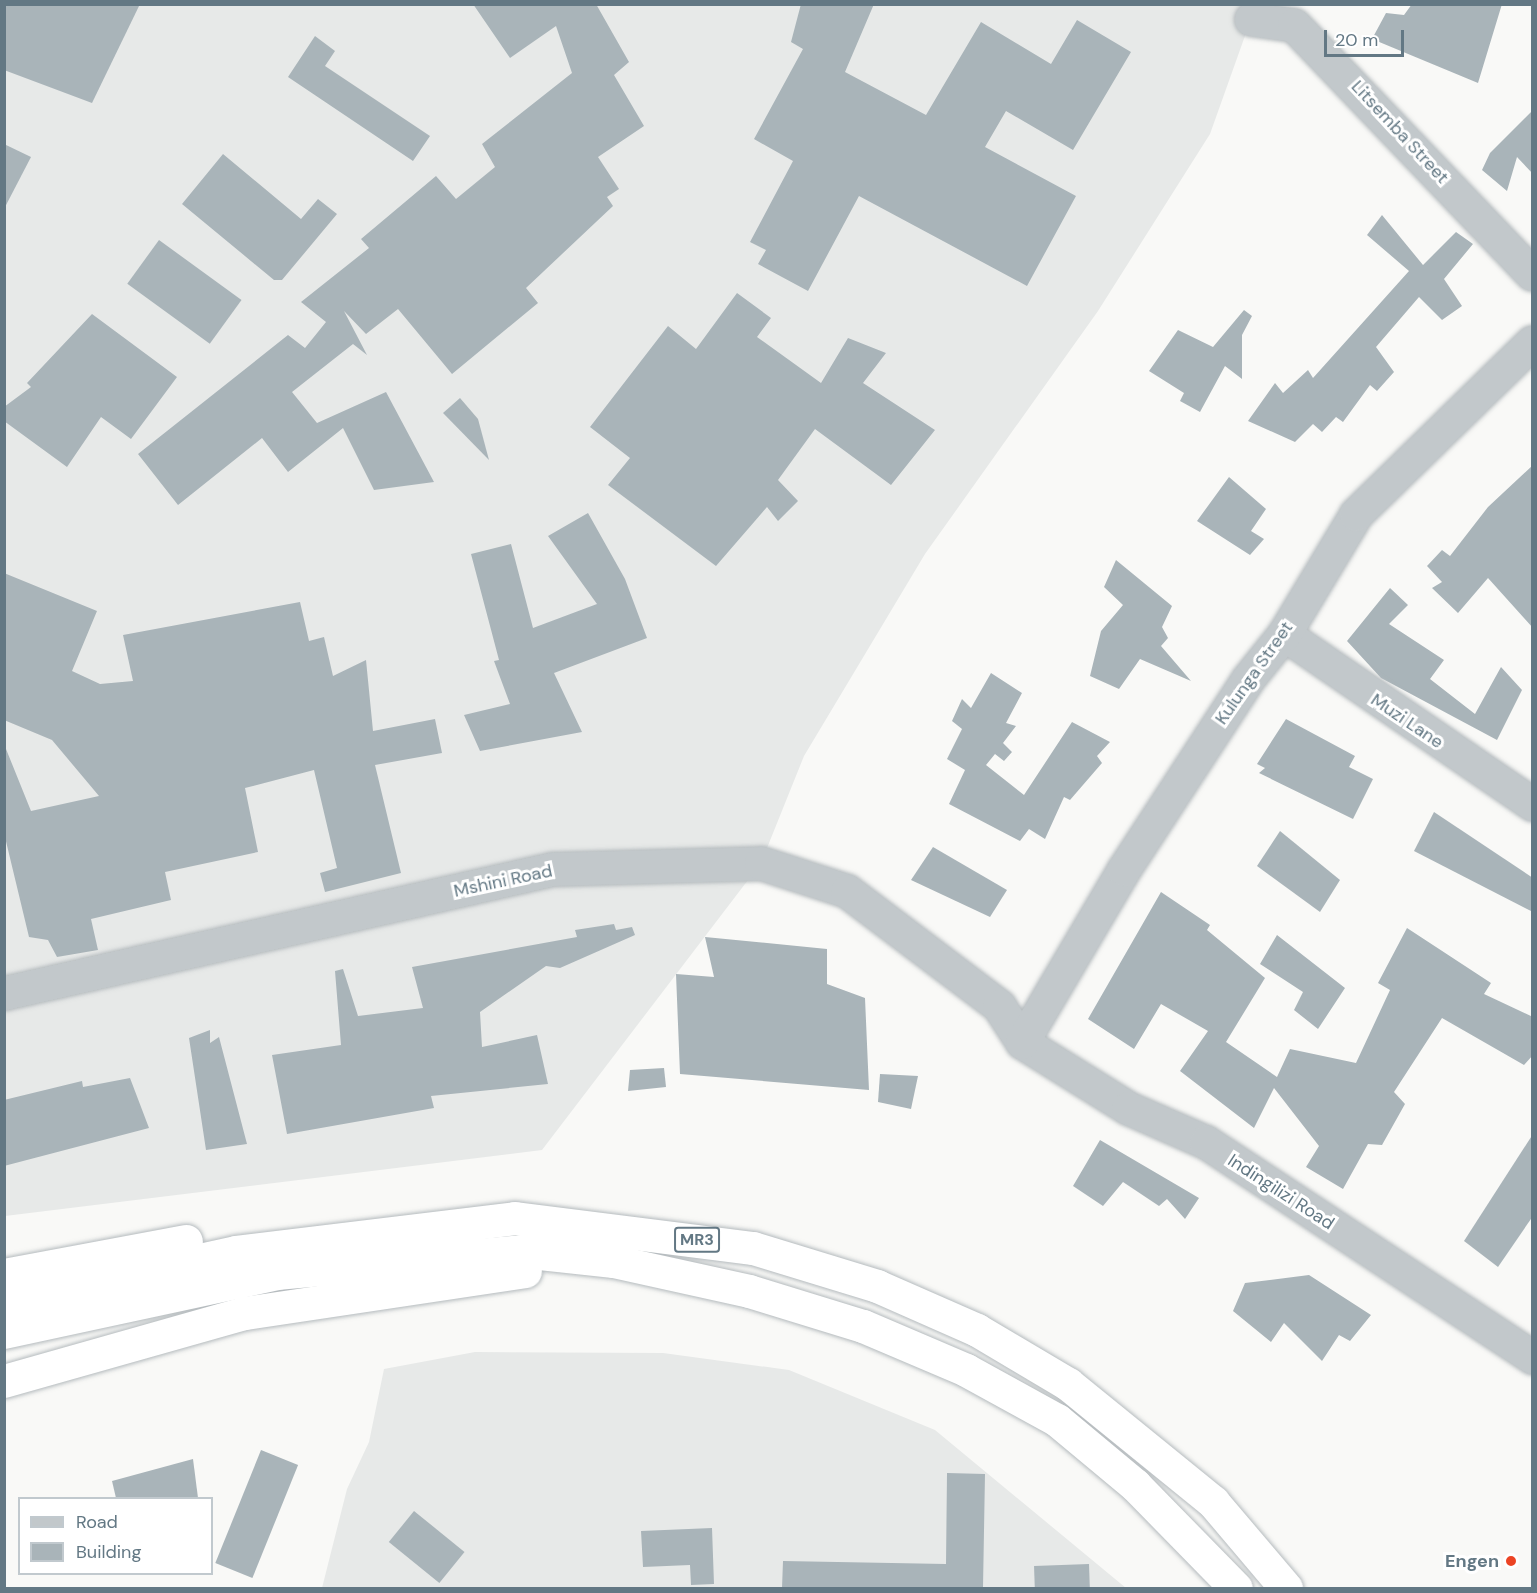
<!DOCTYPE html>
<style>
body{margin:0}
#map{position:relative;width:1537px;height:1593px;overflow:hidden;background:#f9f9f7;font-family:"DM Sans",sans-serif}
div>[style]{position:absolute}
.built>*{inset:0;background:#e7e9e8}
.building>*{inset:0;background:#a9b4b9;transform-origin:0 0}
.roads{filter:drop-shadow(0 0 2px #b5bbbe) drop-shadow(0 0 2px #b5bbbe)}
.minor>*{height:33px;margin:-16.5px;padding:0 16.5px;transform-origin:16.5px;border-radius:16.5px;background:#c2c8cb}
.highway>*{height:33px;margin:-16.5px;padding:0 16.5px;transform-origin:16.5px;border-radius:16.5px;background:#fff}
.dots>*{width:16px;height:16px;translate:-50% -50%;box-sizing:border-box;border:3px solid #fff;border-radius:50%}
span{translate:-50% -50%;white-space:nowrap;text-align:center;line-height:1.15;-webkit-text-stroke:6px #fff;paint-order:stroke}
.shield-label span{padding:2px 4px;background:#fff;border:2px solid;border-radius:4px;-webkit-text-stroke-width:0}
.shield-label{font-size:16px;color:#637884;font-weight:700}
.street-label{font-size:18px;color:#637884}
.poi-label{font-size:18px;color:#637884;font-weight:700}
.right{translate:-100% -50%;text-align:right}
.frame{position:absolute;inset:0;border:6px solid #637884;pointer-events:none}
.legend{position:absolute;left:18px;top:1497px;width:195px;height:78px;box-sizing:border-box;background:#fff;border:2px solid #c1c9ce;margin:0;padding:8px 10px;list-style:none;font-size:18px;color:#637884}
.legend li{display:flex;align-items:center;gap:12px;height:30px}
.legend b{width:30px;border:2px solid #c1c9ce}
.scale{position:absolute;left:1324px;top:30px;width:80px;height:27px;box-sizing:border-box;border:3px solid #637884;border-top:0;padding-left:8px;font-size:18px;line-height:21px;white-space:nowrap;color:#637884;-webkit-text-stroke:4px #fff;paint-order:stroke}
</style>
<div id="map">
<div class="built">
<div style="clip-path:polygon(4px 5px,1248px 5px,1251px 19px,1210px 134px,1098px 311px,925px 554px,804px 756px,761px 863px,542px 1150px,5px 1216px)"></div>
<div style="clip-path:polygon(475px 1352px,663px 1353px,789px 1370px,935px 1430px,1126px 1588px,322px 1588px,347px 1489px,369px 1442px,384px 1369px)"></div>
</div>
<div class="building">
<div style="clip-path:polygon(4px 4px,140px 4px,92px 103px,4px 70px)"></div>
<div style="clip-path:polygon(473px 4px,596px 4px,629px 62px,614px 75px,644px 126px,598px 157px,619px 189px,607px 197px,613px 206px,526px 288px,538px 303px,452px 374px,398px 309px,366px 334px,344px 311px,367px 355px,353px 344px,292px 392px,317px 423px,386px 392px,434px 482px,374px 490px,343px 428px,288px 472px,262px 438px,178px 505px,138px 454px,288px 335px,305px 348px,326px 322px,301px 302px,369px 248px,361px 239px,436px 176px,456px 199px,495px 167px,482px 144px,572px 73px,556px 26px,510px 58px)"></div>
<div style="clip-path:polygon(801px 4px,874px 4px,845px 72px,926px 115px,981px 22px,1051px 64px,1077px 20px,1131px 52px,1073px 150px,1006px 111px,985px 147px,1076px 196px,1027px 286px,859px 196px,808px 291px,758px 264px,766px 250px,750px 242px,793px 161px,754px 139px,803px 49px,791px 42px)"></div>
<div style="clip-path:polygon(1412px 4px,1502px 4px,1478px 83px,1372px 39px,1386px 13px,1404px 15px)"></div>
<div style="clip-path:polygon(315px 36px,335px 51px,325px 66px,430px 136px,413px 161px,288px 77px)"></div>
<div style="clip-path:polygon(1533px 110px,1533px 174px,1517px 157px,1507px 191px,1482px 170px,1490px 153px)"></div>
<div style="clip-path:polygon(4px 144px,31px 157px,4px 209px)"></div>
<div style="clip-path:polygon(223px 154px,301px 219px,318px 199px,337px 214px,282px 280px,274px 280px,182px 204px)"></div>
<div style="clip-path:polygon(1382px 215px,1423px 265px,1456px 232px,1473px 244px,1444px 279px,1462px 306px,1442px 320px,1419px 297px,1376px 347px,1394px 372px,1377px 391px,1370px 385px,1343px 422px,1336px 417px,1322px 432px,1313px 424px,1295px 442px,1248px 421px,1275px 383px,1283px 393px,1308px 370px,1313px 378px,1409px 271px,1367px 235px)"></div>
<div style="left:159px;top:240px;width:102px;height:54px;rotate:36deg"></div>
<div style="clip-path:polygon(737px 293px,771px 318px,757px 337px,821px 383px,848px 338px,886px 353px,863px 383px,935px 430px,891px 485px,815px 429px,778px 480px,798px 501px,778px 521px,767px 507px,716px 566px,608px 485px,630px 458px,590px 427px,668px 326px,696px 349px)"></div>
<div style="clip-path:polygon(1244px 310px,1252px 316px,1242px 335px,1242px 379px,1225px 366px,1200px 412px,1180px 401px,1184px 393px,1149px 371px,1178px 330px,1213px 347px)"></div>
<div style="clip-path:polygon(92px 314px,177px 377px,131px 439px,101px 417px,67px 467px,4px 421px,4px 407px,31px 387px,27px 383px)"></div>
<div style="clip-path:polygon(460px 398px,478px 419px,489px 460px,443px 413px)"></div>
<div style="clip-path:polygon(1533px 465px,1533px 628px,1488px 578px,1458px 613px,1432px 588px,1442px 582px,1427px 566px,1442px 550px,1450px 556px,1488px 507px)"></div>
<div style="clip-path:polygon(1229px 477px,1266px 509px,1251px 531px,1264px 539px,1250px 555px,1197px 521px)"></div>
<div style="clip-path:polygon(588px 513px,625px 579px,647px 638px,554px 673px,582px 732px,480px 751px,464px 715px,510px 704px,494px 661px,499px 660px,471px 554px,511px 544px,533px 628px,597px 604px,548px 536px)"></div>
<div style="clip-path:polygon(1116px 560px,1172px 606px,1162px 627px,1168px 638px,1161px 646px,1191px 681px,1140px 659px,1119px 689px,1090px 676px,1101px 631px,1123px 605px,1104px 587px)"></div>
<div style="clip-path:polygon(4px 573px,97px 611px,72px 671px,100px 684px,133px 681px,123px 635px,300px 602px,309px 641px,324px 637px,333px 676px,366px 660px,373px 731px,435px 719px,442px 753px,375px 765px,401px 873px,325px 892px,320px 873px,337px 868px,314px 770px,245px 788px,258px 852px,165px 872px,171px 900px,91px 919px,98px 950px,57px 957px,48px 940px,29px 937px,4px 833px,4px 744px,31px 811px,99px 796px,52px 740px,4px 720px)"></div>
<div style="clip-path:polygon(1390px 588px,1408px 605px,1389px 624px,1444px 660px,1430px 679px,1475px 714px,1501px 667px,1522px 690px,1497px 740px,1381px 678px,1347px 641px)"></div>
<div style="clip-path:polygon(991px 673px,1022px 693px,1006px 723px,1016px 726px,1003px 743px,1012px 752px,1004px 761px,995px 754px,986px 765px,1024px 795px,1072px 722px,1110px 742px,1097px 756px,1102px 763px,1070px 800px,1064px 797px,1045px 839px,1029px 829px,1020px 841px,949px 804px,965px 770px,947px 759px,962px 729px,952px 721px,962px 699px,971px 708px)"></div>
<div style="clip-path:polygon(1286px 719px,1355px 756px,1349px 767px,1373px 779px,1353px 819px,1259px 773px,1265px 768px,1257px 764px)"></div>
<div style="clip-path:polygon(1434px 812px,1533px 878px,1533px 912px,1414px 851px)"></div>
<div style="clip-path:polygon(1280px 831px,1340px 880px,1320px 912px,1257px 866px)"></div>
<div style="clip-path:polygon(933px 847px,1007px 890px,990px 917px,911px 880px)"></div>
<div style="clip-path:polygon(1161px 892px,1210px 925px,1207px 930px,1265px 978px,1226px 1042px,1277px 1077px,1290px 1049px,1356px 1063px,1390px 990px,1378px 983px,1407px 928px,1491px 983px,1484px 994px,1533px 1017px,1533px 1055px,1524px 1065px,1442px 1018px,1394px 1092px,1405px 1104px,1382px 1145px,1368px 1144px,1343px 1189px,1306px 1167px,1319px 1146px,1274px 1088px,1254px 1128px,1180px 1071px,1208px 1031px,1161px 1004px,1134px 1049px,1088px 1019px)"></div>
<div style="clip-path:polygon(614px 924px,616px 930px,632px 927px,635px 935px,560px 968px,546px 966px,480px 1012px,482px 1047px,537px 1035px,548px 1084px,431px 1096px,434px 1108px,287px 1134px,272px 1055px,341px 1045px,335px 971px,343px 969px,358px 1016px,423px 1008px,412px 967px,577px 937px,575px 930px)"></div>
<div style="clip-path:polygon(1277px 935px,1345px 988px,1318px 1029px,1294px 1010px,1303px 992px,1260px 964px)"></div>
<div style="clip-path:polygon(705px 937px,827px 949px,827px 984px,865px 998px,869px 1090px,680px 1074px,676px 974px,714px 977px)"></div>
<div style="clip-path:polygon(210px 1030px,210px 1043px,219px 1037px,247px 1144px,206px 1150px,189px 1038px)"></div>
<div style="clip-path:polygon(664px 1068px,666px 1087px,628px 1091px,630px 1070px)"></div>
<div style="clip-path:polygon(880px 1074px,918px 1076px,911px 1109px,878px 1102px)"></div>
<div style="clip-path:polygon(130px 1078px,149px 1128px,4px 1166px,4px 1100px,82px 1081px,83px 1087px)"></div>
<div style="clip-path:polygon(1533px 1134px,1533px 1216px,1498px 1267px,1464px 1241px)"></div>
<div style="clip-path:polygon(1100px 1140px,1199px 1198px,1185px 1219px,1167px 1199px,1159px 1206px,1123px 1182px,1103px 1206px,1073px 1186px)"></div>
<div style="clip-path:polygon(1309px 1275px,1371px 1315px,1350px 1341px,1339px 1335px,1322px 1361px,1284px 1323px,1271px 1342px,1233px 1311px,1245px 1283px)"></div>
<div style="left:261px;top:1450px;width:40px;height:122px;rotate:22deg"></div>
<div style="clip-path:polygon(193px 1459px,198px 1498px,116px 1498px,112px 1481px)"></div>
<div style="clip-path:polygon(947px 1473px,985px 1474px,983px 1588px,782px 1588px,783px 1561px,946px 1564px)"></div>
<div style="left:414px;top:1511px;width:65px;height:40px;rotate:39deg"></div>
<div style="clip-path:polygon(712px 1528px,714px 1584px,691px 1585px,690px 1565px,643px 1567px,641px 1531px)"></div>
<div style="left:1089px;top:1564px;width:24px;height:55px;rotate:88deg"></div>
</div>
<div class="roads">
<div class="minor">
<div style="left:1251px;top:19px;width:43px;rotate:7.9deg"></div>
<div style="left:1294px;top:25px;width:344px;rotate:46.3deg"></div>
<div style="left:1284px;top:634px;width:301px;rotate:34.4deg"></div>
<div style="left:4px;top:993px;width:562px;rotate:-12.75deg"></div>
<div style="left:552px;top:869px;width:209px;rotate:-1.6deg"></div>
<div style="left:761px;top:863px;width:90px;rotate:18deg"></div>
<div style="left:847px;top:891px;width:191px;rotate:37.1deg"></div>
<div style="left:999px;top:1006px;width:43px;rotate:57.4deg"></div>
<div style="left:1022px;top:1042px;width:125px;rotate:31.9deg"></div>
<div style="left:1128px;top:1108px;width:85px;rotate:23.6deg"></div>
<div style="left:1206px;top:1142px;width:391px;rotate:33.4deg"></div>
<div style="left:1022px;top:1042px;width:201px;rotate:-59.5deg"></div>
<div style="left:1124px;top:869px;width:225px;rotate:-56.9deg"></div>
<div style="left:1247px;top:680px;width:59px;rotate:-51.2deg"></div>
<div style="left:1284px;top:634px;width:140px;rotate:-59deg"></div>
<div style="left:1356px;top:514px;width:246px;rotate:-44.3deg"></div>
</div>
<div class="highway">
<div style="left:4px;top:1275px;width:185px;rotate:-10.6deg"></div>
<div style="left:4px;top:1303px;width:238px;rotate:-12.4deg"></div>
<div style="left:236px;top:1252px;width:281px;rotate:-6.9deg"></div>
<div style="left:515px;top:1218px;width:240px;rotate:7.2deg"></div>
<div style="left:753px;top:1248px;width:130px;rotate:17deg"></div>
<div style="left:877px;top:1286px;width:109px;rotate:23.7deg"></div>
<div style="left:977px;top:1330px;width:106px;rotate:30.7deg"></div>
<div style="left:1068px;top:1384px;width:187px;rotate:39.1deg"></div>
<div style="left:1213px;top:1502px;width:113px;rotate:49.7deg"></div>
<div style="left:4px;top:1332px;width:278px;rotate:-12.2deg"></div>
<div style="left:276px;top:1273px;width:246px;rotate:-5.1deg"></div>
<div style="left:521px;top:1251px;width:93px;rotate:6.2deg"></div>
<div style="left:613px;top:1261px;width:139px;rotate:12.4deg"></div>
<div style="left:749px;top:1291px;width:119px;rotate:17.1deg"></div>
<div style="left:863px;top:1326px;width:112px;rotate:23.1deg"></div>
<div style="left:966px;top:1370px;width:104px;rotate:28.8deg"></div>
<div style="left:1057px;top:1420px;width:102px;rotate:39.8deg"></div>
<div style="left:1135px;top:1485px;width:144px;rotate:45.6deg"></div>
<div style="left:4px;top:1381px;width:250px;rotate:-15.8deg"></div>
<div style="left:245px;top:1313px;width:283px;rotate:-8.5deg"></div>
</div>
</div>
<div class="dots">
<div style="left:1511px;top:1561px;background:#ec4424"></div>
</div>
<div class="shield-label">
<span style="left:697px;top:1240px">MR3</span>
</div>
<div class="street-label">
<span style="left:1400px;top:132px;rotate:47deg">Litsemba Street</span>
<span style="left:1254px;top:673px;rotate:-55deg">Kulunga Street</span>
<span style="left:1407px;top:721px;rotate:34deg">Muzi Lane</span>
<span style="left:503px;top:881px;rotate:-12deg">Mshini Road</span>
<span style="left:1281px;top:1192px;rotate:33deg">Indingilizi Road</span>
</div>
<div class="poi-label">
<span class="right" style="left:1499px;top:1561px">Engen</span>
</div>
<div class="frame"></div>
<ul class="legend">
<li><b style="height:8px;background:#c2c8cb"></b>Road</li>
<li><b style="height:16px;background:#a9b4b9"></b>Building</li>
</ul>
<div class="scale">20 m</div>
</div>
